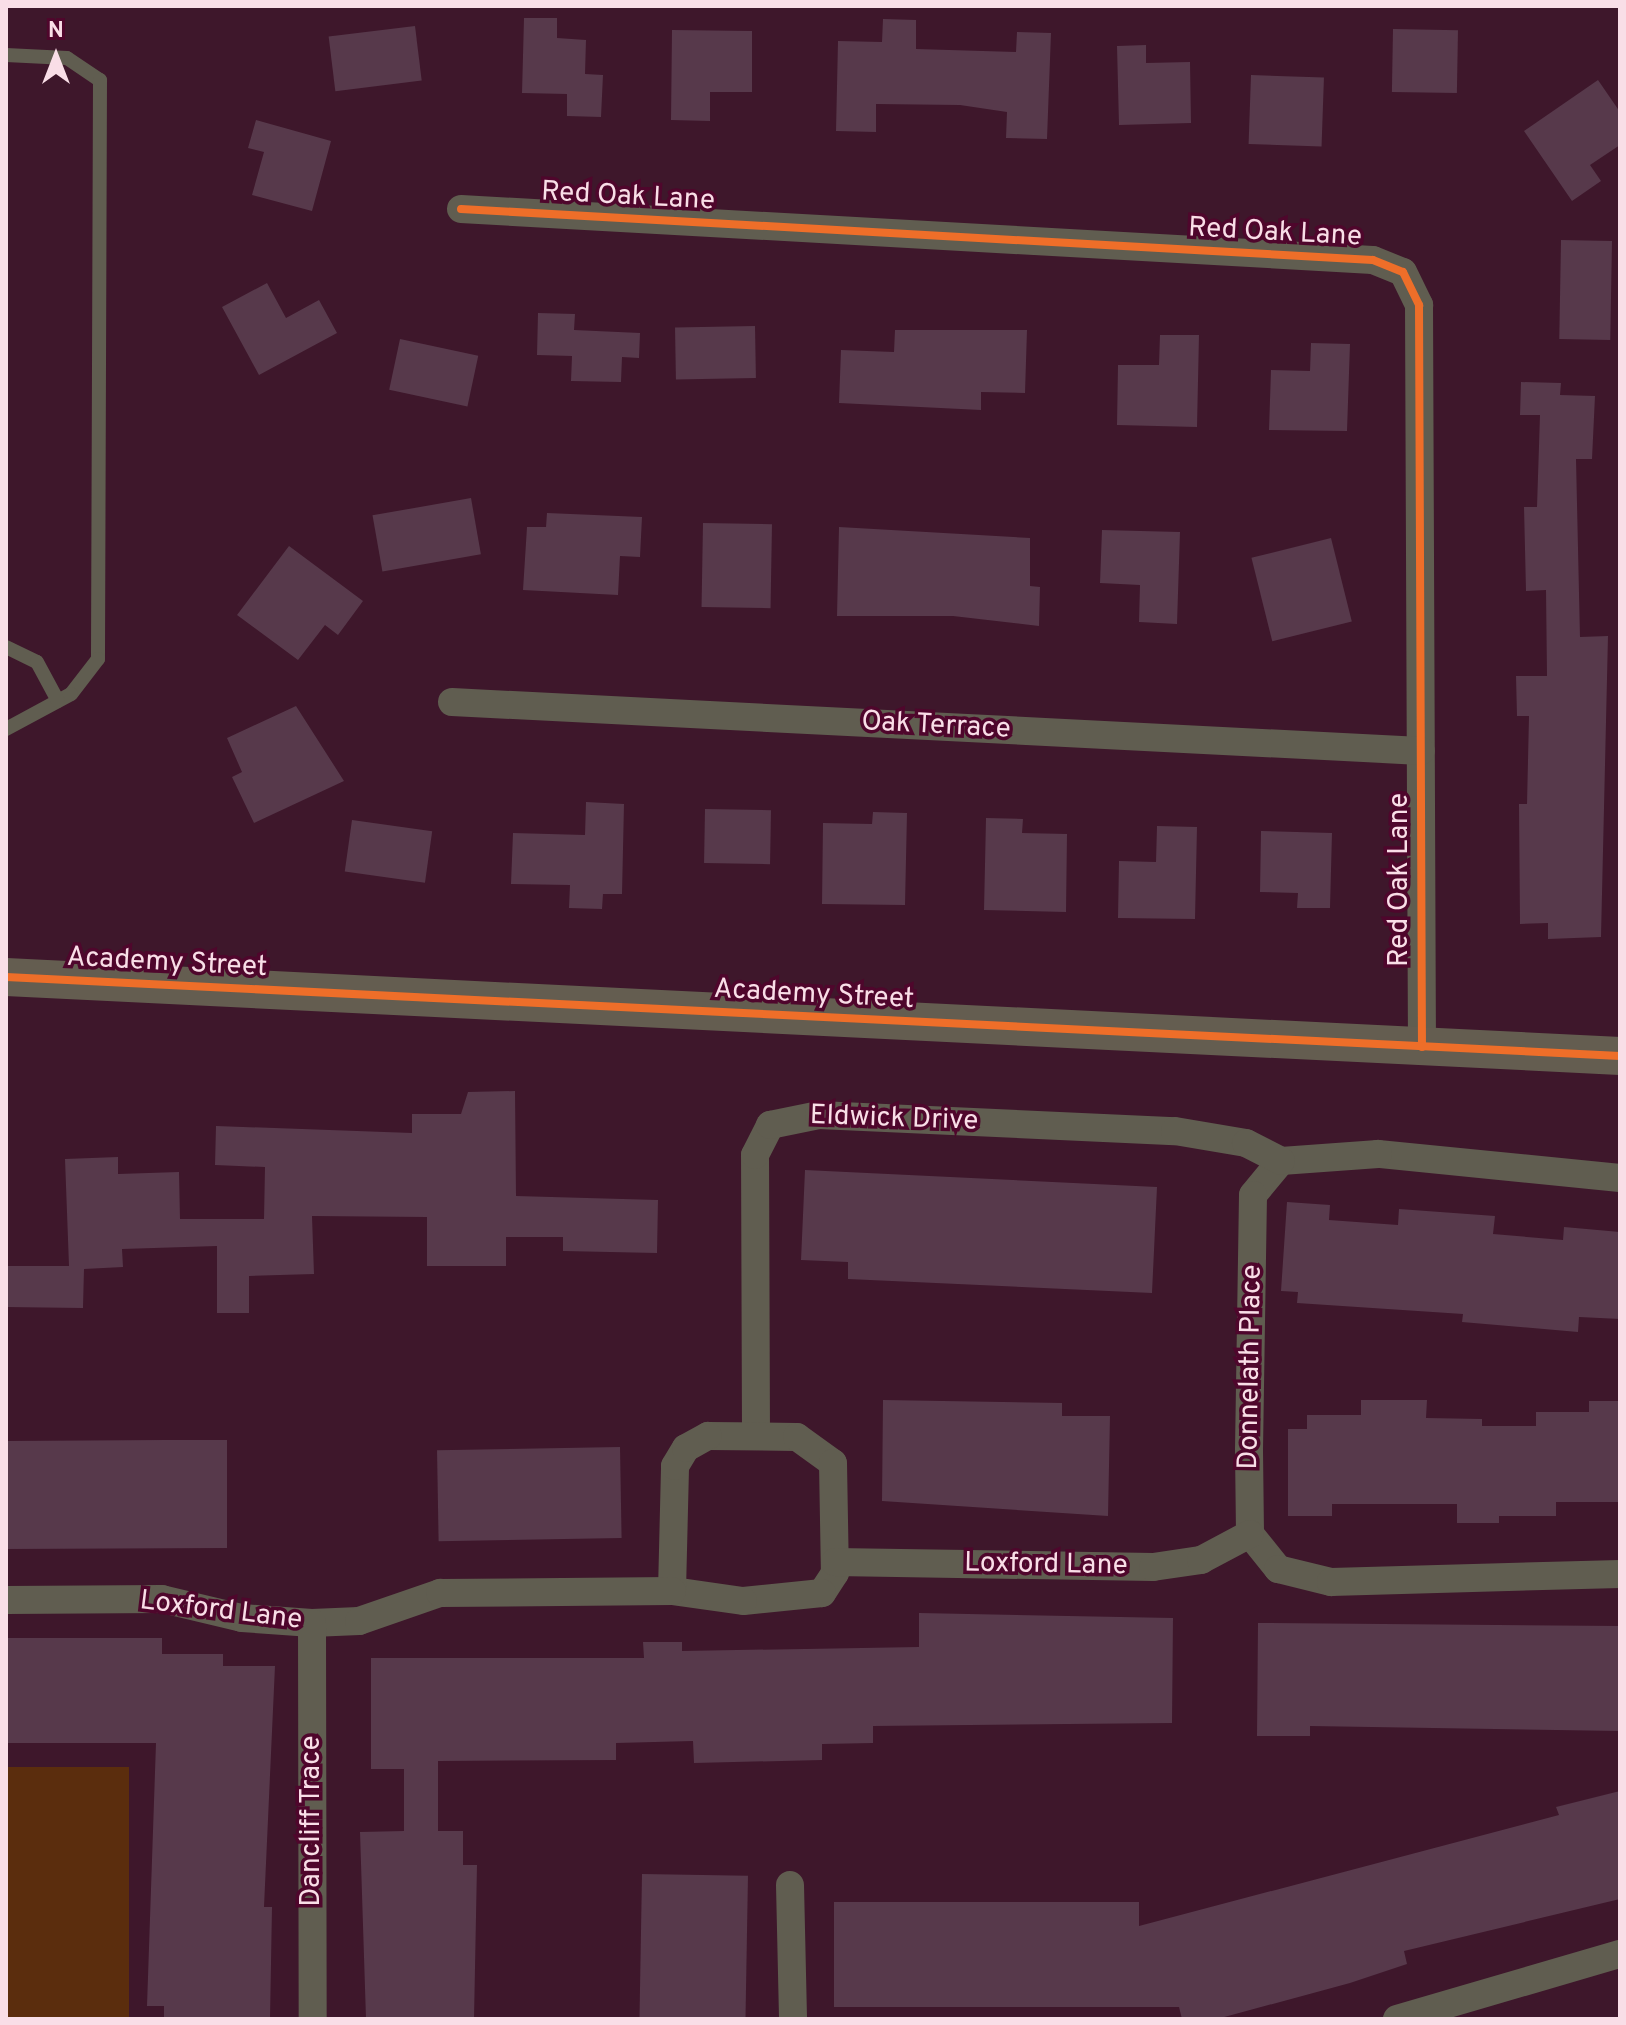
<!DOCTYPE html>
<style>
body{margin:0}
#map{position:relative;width:1626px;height:2025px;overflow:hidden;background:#3e172b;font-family:Overpass,sans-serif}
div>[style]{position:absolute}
.green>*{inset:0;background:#5b2d0d;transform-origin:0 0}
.building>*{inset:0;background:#57394b;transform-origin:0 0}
.lane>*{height:14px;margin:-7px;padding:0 7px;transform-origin:7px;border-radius:7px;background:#605d50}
.street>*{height:28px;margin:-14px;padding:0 14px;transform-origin:14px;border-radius:14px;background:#605d50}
.secondary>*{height:38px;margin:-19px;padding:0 19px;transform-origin:19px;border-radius:19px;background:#645d50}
.cycleway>*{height:8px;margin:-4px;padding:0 4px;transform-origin:4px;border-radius:4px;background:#ee6e29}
span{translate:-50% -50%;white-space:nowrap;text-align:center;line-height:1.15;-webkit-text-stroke:7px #4f062c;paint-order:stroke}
.street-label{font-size:28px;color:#f9dee7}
.frame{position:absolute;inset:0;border:8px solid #f9dee7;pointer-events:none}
.north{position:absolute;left:16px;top:16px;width:80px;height:80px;-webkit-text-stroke:6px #4f062c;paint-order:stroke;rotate:0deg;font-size:22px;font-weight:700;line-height:32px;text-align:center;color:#f9dee7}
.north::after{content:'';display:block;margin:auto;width:28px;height:36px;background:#f9dee7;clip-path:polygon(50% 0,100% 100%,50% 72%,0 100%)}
</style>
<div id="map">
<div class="green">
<div style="left:129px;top:1767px;width:252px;height:123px;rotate:90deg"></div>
</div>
<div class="building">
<div style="clip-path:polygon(524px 18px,557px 18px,557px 38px,586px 40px,585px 74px,603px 75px,601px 117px,567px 116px,567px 94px,522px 93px)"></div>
<div style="clip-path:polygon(883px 19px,916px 20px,916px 49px,1016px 52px,1017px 32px,1051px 33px,1047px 139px,1006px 138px,1007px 112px,960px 105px,876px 104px,876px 132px,836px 131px,838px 41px,882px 42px)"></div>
<div style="left:415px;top:26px;width:55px;height:87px;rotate:83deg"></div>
<div style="left:1393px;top:29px;width:65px;height:63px;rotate:1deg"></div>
<div style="clip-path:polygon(672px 30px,752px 31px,752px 92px,710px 92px,710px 121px,671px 120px)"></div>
<div style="clip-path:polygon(1146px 45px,1146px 63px,1190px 62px,1191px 123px,1119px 125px,1117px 46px)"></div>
<div style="left:1251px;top:75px;width:73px;height:69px;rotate:2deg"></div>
<div style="clip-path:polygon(1598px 80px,1620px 112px,1620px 145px,1590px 165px,1601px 181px,1572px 201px,1524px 131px)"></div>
<div style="clip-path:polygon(256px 120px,331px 141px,312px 211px,252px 195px,264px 152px,248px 148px)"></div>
<div style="left:1561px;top:240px;width:51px;height:99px;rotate:1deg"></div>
<div style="clip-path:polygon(267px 283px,286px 318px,319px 300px,337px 333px,259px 375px,222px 307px)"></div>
<div style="clip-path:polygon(538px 313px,575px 314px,574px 330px,640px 333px,639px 358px,622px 357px,621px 382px,571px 381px,572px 356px,537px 355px)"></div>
<div style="left:755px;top:326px;width:52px;height:80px;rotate:89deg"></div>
<div style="clip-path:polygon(895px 330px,1027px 330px,1025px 393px,981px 392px,981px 410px,839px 403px,841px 350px,894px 352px)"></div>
<div style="clip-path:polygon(1160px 335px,1199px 335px,1197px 427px,1117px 425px,1118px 365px,1159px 365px)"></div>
<div style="left:400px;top:339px;width:80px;height:52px;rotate:12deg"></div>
<div style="clip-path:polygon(1311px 343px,1350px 344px,1347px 431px,1269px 430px,1271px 370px,1310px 371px)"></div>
<div style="clip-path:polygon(1521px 382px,1561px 383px,1560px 395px,1595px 396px,1592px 459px,1576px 459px,1580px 637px,1608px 636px,1601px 937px,1548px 939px,1548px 923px,1520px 924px,1519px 804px,1527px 804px,1529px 716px,1517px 716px,1516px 676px,1547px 676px,1546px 590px,1526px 591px,1524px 507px,1537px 507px,1540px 415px,1520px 415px)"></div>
<div style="left:471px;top:498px;width:57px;height:100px;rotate:80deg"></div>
<div style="clip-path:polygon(547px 513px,642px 517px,640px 557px,620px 556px,618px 595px,523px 590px,527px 527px,546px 527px)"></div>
<div style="left:703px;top:523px;width:69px;height:84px;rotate:1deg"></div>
<div style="clip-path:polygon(839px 527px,1030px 538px,1030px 586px,1040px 587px,1039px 626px,953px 616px,837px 616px)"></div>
<div style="clip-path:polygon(1102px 530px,1180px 532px,1177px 624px,1139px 622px,1140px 585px,1100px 583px)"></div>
<div style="left:1331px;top:538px;width:86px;height:82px;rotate:76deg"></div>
<div style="clip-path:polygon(289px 546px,363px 601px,338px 635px,325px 625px,298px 660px,237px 615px)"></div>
<div style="clip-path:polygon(296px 706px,344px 781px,254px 823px,232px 777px,242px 772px,227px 738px)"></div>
<div style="clip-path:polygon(586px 802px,624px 804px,622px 894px,603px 894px,602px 909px,569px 908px,570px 885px,511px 884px,513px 833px,585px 835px)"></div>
<div style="left:705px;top:809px;width:66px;height:54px;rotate:1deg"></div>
<div style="clip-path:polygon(873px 812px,907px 813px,905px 905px,822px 904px,823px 823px,872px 824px)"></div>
<div style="clip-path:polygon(986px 818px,1023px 819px,1022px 833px,1067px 834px,1066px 912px,984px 910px)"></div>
<div style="left:352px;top:820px;width:81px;height:52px;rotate:8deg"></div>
<div style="clip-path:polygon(1157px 826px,1197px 827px,1195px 919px,1118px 918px,1119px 861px,1156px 862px)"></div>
<div style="clip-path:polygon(1261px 831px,1332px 833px,1330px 908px,1297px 908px,1298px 893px,1260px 892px)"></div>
<div style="clip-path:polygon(515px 1091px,516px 1196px,658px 1200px,657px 1253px,563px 1251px,563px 1237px,506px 1237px,506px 1266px,427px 1266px,427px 1217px,312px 1216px,314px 1274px,249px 1276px,249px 1313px,217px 1313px,217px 1246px,122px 1249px,123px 1267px,84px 1269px,83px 1308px,6px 1307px,6px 1266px,69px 1266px,65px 1159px,118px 1157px,118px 1174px,179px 1172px,180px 1219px,264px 1219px,265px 1167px,215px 1165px,216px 1126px,412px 1133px,412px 1114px,461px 1114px,468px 1092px)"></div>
<div style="clip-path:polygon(805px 1170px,1157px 1187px,1152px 1293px,848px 1279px,848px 1262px,801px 1260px)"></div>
<div style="clip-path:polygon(1287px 1202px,1330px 1205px,1329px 1220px,1398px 1225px,1399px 1209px,1495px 1216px,1493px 1234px,1563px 1240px,1564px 1227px,1620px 1232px,1620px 1319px,1579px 1317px,1578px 1332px,1462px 1322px,1463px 1314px,1297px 1303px,1298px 1292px,1281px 1291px)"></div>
<div style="clip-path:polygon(883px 1400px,1062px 1403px,1062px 1416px,1110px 1416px,1108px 1516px,882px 1501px)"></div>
<div style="clip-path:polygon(1361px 1400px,1427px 1400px,1426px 1418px,1482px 1419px,1482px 1426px,1536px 1426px,1536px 1412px,1589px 1412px,1589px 1401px,1620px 1401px,1620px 1502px,1556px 1502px,1556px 1516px,1499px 1516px,1499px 1523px,1457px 1523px,1457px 1504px,1332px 1504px,1332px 1516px,1288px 1516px,1288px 1429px,1307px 1429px,1307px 1415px,1361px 1415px)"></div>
<div style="clip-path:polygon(163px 1440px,227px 1440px,227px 1548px,6px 1549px,6px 1441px)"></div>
<div style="left:620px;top:1447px;width:91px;height:183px;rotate:89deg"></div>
<div style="clip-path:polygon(919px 1613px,1173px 1618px,1172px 1723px,873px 1726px,873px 1743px,822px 1744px,822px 1760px,694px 1763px,693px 1741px,616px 1743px,616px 1760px,438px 1761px,438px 1831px,463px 1831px,463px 1865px,477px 1865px,474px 2019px,366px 2019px,360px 1832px,404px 1831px,404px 1769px,371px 1769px,371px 1658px,644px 1658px,643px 1642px,682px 1642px,682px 1651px,919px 1647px)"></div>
<div style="clip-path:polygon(1258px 1623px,1620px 1626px,1620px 1731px,1310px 1726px,1310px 1736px,1257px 1736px)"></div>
<div style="clip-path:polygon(6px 1638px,162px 1638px,162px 1654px,223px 1654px,223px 1666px,275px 1666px,264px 1907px,272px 1907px,270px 2019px,164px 2019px,164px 2006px,147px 2006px,156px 1743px,6px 1743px)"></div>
<div style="clip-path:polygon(1620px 1791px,1620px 1899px,1404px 1951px,1407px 1964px,1350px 1983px,1217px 2019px,1182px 2019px,1179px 2007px,834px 2007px,834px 1902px,1139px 1902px,1139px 1926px,1559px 1815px,1556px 1807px)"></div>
<div style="left:642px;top:1874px;width:106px;height:145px;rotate:1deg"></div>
</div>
<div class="lane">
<div style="left:6px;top:55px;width:61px;rotate:2.8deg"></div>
<div style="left:67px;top:58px;width:40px;rotate:34deg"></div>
<div style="left:100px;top:80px;width:579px;rotate:90.2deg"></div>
<div style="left:98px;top:659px;width:44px;rotate:127.6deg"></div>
<div style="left:71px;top:694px;width:74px;rotate:151.7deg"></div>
<div style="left:6px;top:647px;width:34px;rotate:26deg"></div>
<div style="left:37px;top:662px;width:44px;rotate:61.7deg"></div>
</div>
<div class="street">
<div style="left:461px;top:209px;width:913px;rotate:3.2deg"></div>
<div style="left:1373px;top:260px;width:32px;rotate:22deg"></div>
<div style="left:1403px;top:272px;width:37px;rotate:64deg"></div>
<div style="left:1419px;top:305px;width:742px;rotate:89.77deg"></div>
<div style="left:452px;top:702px;width:970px;rotate:2.89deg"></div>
<div style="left:1620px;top:1178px;width:243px;rotate:-174.3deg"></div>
<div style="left:1378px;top:1154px;width:97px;rotate:175.9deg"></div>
<div style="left:1281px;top:1161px;width:44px;rotate:129.5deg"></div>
<div style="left:1253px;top:1195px;width:256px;rotate:90.9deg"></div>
<div style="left:1249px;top:1451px;width:83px;rotate:89.3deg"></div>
<div style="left:1250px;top:1534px;width:45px;rotate:51.3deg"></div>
<div style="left:1278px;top:1569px;width:55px;rotate:13.8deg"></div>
<div style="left:1331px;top:1582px;width:289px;rotate:-1.6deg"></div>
<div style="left:756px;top:1435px;width:280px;rotate:-90.2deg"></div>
<div style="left:755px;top:1155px;width:34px;rotate:-63deg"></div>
<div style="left:770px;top:1125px;width:50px;rotate:-11.5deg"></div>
<div style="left:819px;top:1115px;width:356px;rotate:2.6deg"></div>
<div style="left:1175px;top:1131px;width:72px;rotate:9.6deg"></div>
<div style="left:1246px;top:1143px;width:39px;rotate:27deg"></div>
<div style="left:708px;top:1436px;width:89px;rotate:0.6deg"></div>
<div style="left:797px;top:1437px;width:44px;rotate:35.8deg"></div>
<div style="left:833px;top:1463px;width:110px;rotate:89deg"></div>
<div style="left:835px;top:1573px;width:24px;rotate:123deg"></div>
<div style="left:822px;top:1593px;width:79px;rotate:174.2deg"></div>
<div style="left:743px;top:1601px;width:72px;rotate:-172deg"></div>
<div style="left:672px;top:1591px;width:125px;rotate:-88.6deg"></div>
<div style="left:675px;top:1466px;width:21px;rotate:-59deg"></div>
<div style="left:686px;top:1448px;width:25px;rotate:-29deg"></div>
<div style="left:835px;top:1562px;width:318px;rotate:0.9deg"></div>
<div style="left:1153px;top:1567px;width:49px;rotate:-8.3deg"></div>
<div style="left:1201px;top:1560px;width:55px;rotate:-28deg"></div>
<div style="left:6px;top:1600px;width:156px;rotate:-0.4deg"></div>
<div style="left:162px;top:1599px;width:82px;rotate:13.4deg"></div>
<div style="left:242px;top:1618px;width:70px;rotate:4.1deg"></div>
<div style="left:312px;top:1623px;width:47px;rotate:-2.4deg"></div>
<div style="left:359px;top:1621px;width:86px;rotate:-19.1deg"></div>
<div style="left:440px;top:1593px;width:232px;rotate:-0.5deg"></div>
<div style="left:312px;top:1623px;width:396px;rotate:89.9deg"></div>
<div style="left:790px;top:1885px;width:134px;rotate:88.7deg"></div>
<div style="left:1397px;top:2019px;width:232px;rotate:-16.3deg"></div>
</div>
<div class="secondary">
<div style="left:6px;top:977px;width:1616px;rotate:2.8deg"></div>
</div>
<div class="cycleway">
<div style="left:461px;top:209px;width:913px;rotate:3.2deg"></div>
<div style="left:1373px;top:260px;width:32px;rotate:22deg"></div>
<div style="left:1403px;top:272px;width:37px;rotate:64deg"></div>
<div style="left:1419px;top:305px;width:742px;rotate:89.77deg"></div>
<div style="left:6px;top:977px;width:1616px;rotate:2.8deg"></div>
</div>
<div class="street-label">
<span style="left:628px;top:197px;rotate:3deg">Red Oak Lane</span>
<span style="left:1275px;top:233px;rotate:3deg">Red Oak Lane</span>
<span style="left:936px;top:726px;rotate:3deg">Oak Terrace</span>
<span style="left:1400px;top:880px;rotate:-90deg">Red Oak Lane</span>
<span style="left:167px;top:963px;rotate:3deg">Academy Street</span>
<span style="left:814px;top:995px;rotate:3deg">Academy Street</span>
<span style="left:894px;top:1119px;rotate:2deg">Eldwick Drive</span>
<span style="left:1251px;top:1367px;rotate:-89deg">Donnelath Place</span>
<span style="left:1046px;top:1565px;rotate:1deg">Loxford Lane</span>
<span style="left:221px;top:1611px;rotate:7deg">Loxford Lane</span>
<span style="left:312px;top:1821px;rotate:-90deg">Dancliff Trace</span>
</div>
<div class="frame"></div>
<div class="north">N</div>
</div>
